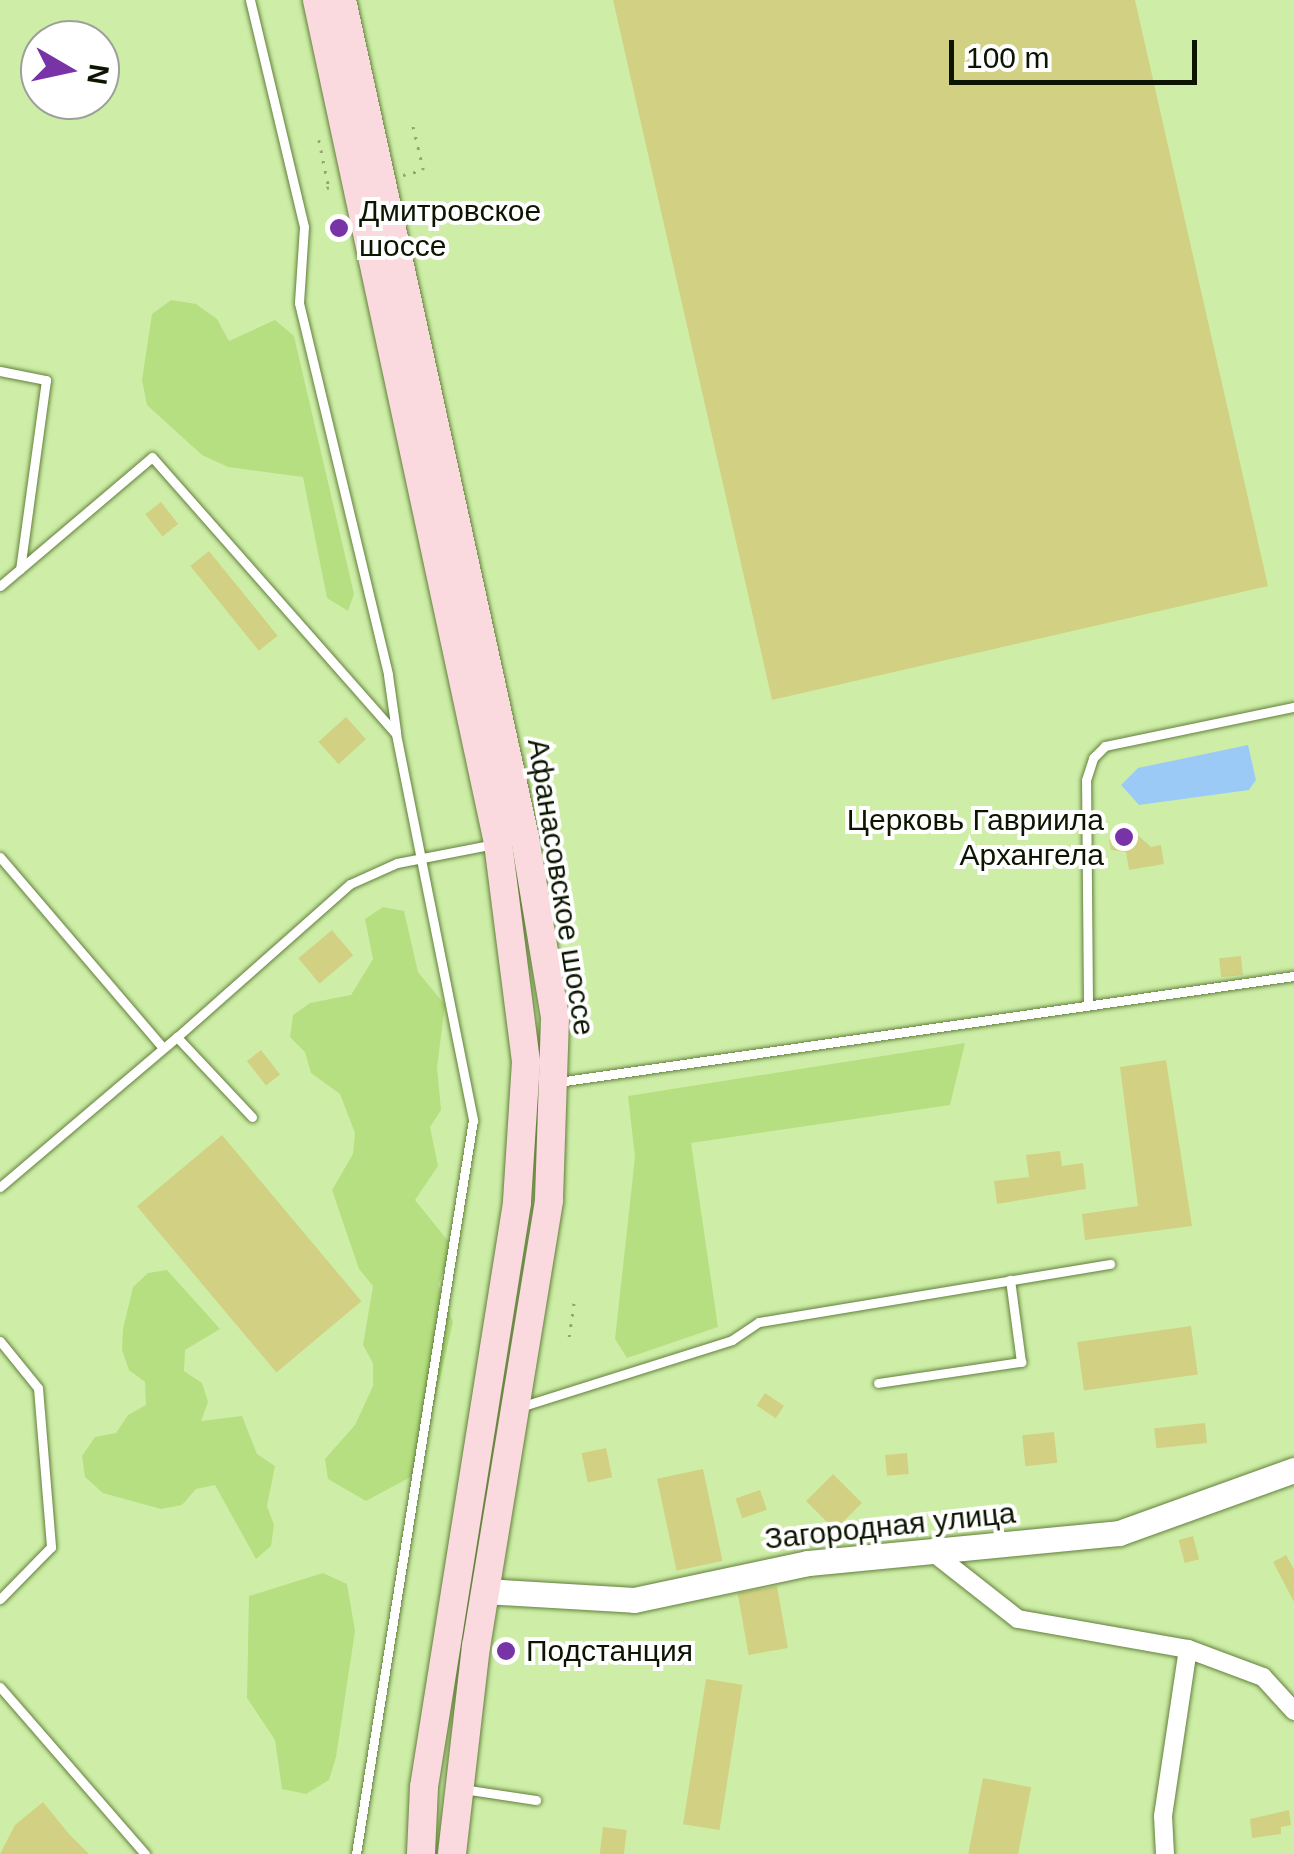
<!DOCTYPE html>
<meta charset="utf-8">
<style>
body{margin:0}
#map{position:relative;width:1294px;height:1854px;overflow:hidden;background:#ceeea7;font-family:Helvetica,sans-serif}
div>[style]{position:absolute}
.green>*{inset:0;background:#b6df81}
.water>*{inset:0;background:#9ccaf7}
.building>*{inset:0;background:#d2d183;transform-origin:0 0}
.path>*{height:2.5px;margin-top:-1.25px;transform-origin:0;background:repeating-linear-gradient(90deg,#90a972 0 2.5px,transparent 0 10.5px)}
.roads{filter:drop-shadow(0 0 2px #63803c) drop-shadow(0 0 2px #63803c)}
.lane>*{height:9px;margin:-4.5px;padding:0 4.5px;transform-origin:4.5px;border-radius:4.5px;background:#fff}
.street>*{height:18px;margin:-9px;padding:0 9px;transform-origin:9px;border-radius:9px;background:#fff}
.secondary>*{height:25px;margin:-12.5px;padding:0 12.5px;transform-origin:12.5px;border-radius:12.5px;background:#fff}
.primary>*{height:28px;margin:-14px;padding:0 14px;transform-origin:14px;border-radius:14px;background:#fad9df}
.dots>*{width:28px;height:28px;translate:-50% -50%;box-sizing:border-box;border:5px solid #fff;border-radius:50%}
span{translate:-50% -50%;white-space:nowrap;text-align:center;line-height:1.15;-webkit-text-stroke:8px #fff;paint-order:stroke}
.poi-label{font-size:30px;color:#0b1500}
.left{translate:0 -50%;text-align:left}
.right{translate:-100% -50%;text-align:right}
.street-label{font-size:30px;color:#0b1500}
.north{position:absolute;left:20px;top:20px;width:100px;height:100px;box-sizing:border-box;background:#fff;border:2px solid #9da199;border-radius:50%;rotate:99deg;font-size:28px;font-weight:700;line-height:40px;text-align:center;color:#0b1500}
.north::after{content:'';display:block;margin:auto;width:35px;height:45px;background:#7833a7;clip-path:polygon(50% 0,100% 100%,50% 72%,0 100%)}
.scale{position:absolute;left:949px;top:40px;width:248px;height:45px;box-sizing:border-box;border:5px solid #0b1500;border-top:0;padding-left:12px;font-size:30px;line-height:35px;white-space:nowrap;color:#0b1500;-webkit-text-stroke:8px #fff;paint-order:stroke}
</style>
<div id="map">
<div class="green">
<div style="clip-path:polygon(171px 300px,196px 304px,217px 319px,229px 341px,275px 320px,294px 336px,354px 594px,348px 611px,327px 598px,303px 477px,228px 467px,202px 455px,147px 405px,142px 380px,152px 314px)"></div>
<div style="clip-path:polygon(383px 907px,404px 911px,418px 972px,445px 1005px,437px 1067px,441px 1110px,430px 1127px,438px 1166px,415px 1200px,453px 1247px,438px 1285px,453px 1322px,418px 1473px,366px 1501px,328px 1479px,325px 1459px,355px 1425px,373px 1386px,373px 1363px,363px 1345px,373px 1286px,359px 1269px,332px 1190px,353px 1154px,355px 1133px,340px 1094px,311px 1073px,305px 1052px,290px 1037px,293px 1015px,310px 1003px,351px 995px,373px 959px,365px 919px)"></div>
<div style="clip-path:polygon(965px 1043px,950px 1105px,691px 1143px,718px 1327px,627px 1358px,615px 1339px,635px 1157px,628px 1096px)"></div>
<div style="clip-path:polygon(167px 1270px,220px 1329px,185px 1350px,184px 1371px,202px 1383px,208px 1402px,201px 1421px,242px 1416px,257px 1454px,275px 1466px,267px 1506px,274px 1525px,271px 1546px,256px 1559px,215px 1485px,196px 1489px,182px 1505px,161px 1509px,103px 1493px,85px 1477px,82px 1456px,95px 1437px,116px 1433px,128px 1415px,146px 1405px,145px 1382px,129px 1370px,122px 1350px,123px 1329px,133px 1287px,148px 1273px)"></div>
<div style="clip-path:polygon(323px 1573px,347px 1584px,355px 1631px,336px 1757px,329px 1780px,306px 1794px,282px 1789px,275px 1740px,247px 1698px,249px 1596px)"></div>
</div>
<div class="water">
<div style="clip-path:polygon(1248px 745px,1256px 780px,1249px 790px,1139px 805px,1121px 785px,1138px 768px)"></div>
</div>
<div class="building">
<div style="clip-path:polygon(613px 0,1135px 0,1268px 586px,772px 700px)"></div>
<div style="left:161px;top:502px;width:28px;height:20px;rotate:52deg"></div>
<div style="left:209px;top:551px;width:109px;height:24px;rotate:51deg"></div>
<div style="left:346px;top:717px;width:30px;height:37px;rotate:48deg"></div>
<div style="clip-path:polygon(1124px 823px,1151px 847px,1161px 845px,1164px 864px,1129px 870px,1126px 852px,1111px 850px,1109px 840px)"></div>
<div style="left:332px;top:930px;width:33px;height:44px;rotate:50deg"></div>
<div style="left:1241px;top:956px;width:19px;height:22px;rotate:84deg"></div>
<div style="left:261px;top:1050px;width:31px;height:18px;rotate:52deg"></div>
<div style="clip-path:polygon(1166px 1060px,1192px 1226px,1085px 1240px,1082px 1214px,1138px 1206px,1120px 1067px)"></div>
<div style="left:222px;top:1135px;width:217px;height:111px;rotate:50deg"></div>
<div style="clip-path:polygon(1060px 1151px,1062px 1166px,1083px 1163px,1086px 1189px,997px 1204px,994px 1181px,1029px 1177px,1026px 1155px)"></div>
<div style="left:1191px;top:1326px;width:49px;height:115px;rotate:82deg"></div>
<div style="left:765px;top:1393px;width:23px;height:15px;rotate:34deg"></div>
<div style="left:1205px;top:1423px;width:20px;height:51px;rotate:84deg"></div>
<div style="left:1054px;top:1432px;width:31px;height:32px;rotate:84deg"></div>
<div style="left:606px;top:1448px;width:30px;height:25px;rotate:78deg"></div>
<div style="left:907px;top:1453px;width:21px;height:22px;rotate:85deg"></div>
<div style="left:703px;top:1469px;width:94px;height:47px;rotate:78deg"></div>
<div style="clip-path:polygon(833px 1474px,862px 1503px,842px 1523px,829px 1524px,806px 1501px)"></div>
<div style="left:760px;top:1490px;width:21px;height:26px;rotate:71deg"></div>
<div style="left:1193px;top:1536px;width:24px;height:15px;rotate:75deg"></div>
<div style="clip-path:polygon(1286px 1555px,1294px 1569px,1294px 1602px,1273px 1562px)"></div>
<div style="left:777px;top:1586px;width:63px;height:40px;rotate:80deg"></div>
<div style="left:706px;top:1679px;width:37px;height:147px;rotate:9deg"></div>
<div style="left:983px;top:1778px;width:49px;height:77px;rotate:11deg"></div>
<div style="clip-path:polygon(43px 1802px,69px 1834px,89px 1854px,0 1854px,15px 1825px)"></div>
<div style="clip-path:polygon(1289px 1810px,1291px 1825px,1281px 1827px,1281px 1834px,1252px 1838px,1250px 1819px)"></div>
<div style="left:603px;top:1827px;width:24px;height:27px;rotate:7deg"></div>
</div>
<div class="path">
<div style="left:319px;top:140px;width:49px;rotate:78.2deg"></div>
<div style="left:329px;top:188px;width:6px;rotate:171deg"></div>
<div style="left:403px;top:175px;width:21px;rotate:-14deg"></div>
<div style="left:423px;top:170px;width:52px;rotate:-103.2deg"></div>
<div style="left:569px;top:1337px;width:37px;rotate:-82deg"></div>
</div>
<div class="roads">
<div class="lane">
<div style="left:250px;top:0;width:233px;rotate:76.6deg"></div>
<div style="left:304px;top:227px;width:76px;rotate:93.8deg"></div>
<div style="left:299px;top:303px;width:382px;rotate:76.5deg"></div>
<div style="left:388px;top:675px;width:57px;rotate:81.9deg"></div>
<div style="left:0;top:371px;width:47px;rotate:11.1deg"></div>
<div style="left:46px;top:380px;width:191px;rotate:97.8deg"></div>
<div style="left:0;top:586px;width:199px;rotate:-40.3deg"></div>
<div style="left:152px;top:457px;width:369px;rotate:48.6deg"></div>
<div style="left:396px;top:734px;width:394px;rotate:78.7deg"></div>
<div style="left:473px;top:1120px;width:743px;rotate:99.06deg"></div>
<div style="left:0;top:857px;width:251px;rotate:49.5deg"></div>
<div style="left:1088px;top:1003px;width:223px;rotate:-90.5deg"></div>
<div style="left:1086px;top:780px;width:23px;rotate:-72deg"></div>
<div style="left:1093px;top:758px;width:17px;rotate:-45deg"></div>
<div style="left:1105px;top:746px;width:193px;rotate:-11.7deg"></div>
<div style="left:558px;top:1082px;width:744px;rotate:-8.2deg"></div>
<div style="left:252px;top:1117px;width:110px;rotate:-133.2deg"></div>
<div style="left:177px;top:1037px;width:231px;rotate:-41.5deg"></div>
<div style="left:350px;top:884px;width:51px;rotate:-24.1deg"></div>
<div style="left:397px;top:863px;width:100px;rotate:-11deg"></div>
<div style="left:0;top:1187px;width:232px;rotate:-40.3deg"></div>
<div style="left:0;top:1341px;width:60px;rotate:51deg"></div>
<div style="left:38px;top:1388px;width:160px;rotate:85.3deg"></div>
<div style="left:51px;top:1547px;width:73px;rotate:134.4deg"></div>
<div style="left:878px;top:1383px;width:145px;rotate:-8.4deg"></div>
<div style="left:1021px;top:1362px;width:83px;rotate:-97.6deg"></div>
<div style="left:520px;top:1407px;width:222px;rotate:-17.5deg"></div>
<div style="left:732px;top:1340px;width:32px;rotate:-34deg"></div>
<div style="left:759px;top:1322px;width:356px;rotate:-9.4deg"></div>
<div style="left:0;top:1687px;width:221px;rotate:49deg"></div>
<div style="left:463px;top:1789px;width:74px;rotate:8.6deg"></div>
</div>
<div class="street">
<div style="left:935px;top:1554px;width:105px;rotate:38.1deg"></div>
<div style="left:1018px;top:1619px;width:173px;rotate:10deg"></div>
<div style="left:1188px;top:1649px;width:80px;rotate:20.5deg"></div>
<div style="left:1263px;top:1677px;width:46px;rotate:47.6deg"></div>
<div style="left:1165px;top:1854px;width:38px;rotate:-93deg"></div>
<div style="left:1163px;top:1816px;width:169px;rotate:-81.5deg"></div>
</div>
<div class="secondary">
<div style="left:484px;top:1591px;width:150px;rotate:3.4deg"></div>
<div style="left:634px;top:1600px;width:178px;rotate:-12deg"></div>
<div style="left:808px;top:1563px;width:312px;rotate:-5.5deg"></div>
<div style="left:1119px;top:1533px;width:186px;rotate:-19.8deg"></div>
</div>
<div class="primary">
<div style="left:317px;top:0;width:862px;rotate:77.88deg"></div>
<div style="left:498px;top:843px;width:221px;rotate:82.7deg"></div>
<div style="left:526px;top:1062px;width:141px;rotate:93.7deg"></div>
<div style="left:517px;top:1203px;width:591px;rotate:99.05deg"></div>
<div style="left:424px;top:1787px;width:67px;rotate:92.6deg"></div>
<div style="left:342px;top:0;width:858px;rotate:77.68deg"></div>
<div style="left:525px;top:838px;width:182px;rotate:80.5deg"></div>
<div style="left:555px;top:1018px;width:183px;rotate:91.9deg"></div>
<div style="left:549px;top:1201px;width:451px;rotate:99.3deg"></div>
<div style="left:476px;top:1646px;width:209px;rotate:96.6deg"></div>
</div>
</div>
<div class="dots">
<div style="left:339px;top:228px;background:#7833a7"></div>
<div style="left:1124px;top:837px;background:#7833a7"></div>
<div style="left:506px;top:1651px;background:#7833a7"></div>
</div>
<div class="poi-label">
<span class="left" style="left:359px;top:228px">Дмитровское<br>шоссе</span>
<span class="right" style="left:1104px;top:837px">Церковь Гавриила<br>Архангела</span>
<span class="left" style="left:526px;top:1651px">Подстанция</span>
</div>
<div class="street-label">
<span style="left:561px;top:887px;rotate:81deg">Афанасовское шоссе</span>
<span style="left:890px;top:1526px;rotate:-6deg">Загородная улица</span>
</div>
<div class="north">N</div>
<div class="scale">100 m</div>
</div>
